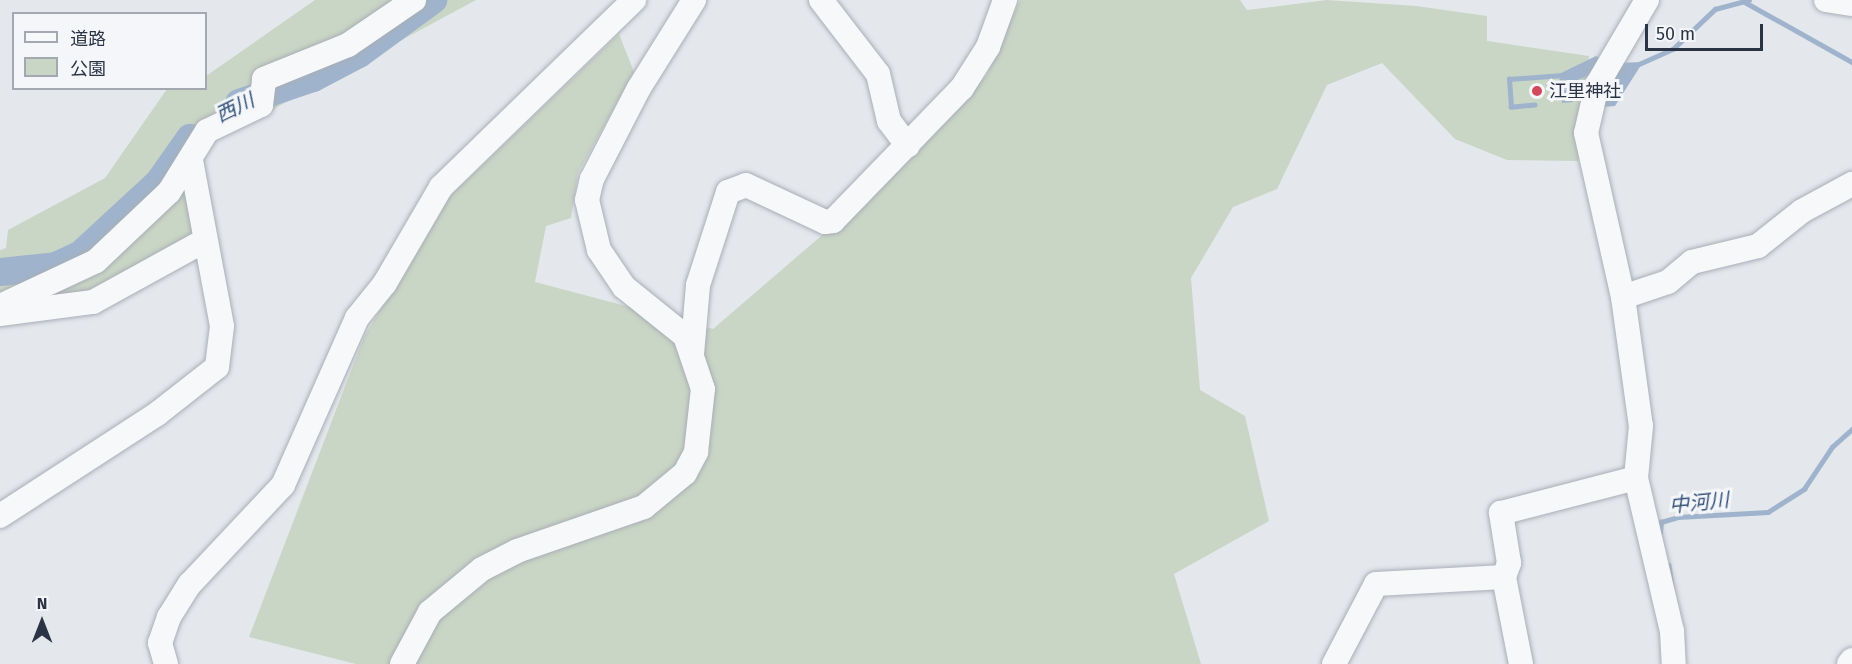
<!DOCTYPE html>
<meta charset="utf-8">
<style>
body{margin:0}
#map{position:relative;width:1852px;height:664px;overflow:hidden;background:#e4e7ec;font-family:"Fira Sans","Noto Sans JP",sans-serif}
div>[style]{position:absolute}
.green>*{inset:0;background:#c9d6c5}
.water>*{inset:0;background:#9fb4cc}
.stream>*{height:4.5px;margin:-2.25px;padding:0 2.25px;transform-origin:2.25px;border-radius:2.25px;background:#9fb4cc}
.river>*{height:28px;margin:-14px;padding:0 14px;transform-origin:14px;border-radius:14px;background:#9fb4cc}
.path>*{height:3px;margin-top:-1.5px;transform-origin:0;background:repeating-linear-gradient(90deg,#c2c5cb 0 4.5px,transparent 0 9px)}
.roads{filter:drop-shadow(0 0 2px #a9aeb7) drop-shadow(0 0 2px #a9aeb7)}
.minor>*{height:24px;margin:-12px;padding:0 12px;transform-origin:12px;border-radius:12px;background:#f7f8fa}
.dots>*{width:16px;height:16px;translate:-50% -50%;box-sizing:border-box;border:3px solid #f4f6f9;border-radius:50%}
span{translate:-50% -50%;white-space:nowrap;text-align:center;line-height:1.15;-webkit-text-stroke:6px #f4f6f9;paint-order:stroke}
.poi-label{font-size:18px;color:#2b3445}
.left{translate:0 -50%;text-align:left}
.water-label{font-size:20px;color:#34527a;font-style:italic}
.legend{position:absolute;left:12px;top:12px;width:195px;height:78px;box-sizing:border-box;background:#f4f6f9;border:2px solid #a4a8b1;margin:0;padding:8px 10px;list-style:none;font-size:18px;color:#2b3445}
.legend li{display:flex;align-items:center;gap:12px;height:30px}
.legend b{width:30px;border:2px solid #a4a8b1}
.north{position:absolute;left:12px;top:592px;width:60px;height:60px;-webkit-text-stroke:4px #f4f6f9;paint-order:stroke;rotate:0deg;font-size:16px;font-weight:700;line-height:24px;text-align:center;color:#2b3445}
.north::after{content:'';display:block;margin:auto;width:21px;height:27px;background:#2b3445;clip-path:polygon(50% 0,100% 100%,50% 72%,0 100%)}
.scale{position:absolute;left:1645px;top:24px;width:118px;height:27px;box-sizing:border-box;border:3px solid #2b3445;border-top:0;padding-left:8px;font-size:18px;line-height:21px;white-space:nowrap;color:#2b3445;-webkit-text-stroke:4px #f4f6f9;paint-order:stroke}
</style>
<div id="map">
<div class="green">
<div style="clip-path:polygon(315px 0,476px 0,186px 156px,196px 235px,85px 293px,0 305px,0 250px,6px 248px,8px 230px,105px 178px,167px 89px,206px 88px,206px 76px)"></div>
<div style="clip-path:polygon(1020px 0,1240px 0,1247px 10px,1327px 0,1416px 6px,1487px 16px,1487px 41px,1589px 56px,1578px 161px,1507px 160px,1455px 139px,1382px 63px,1327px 85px,1277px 189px,1233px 207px,1191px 278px,1200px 390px,1245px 416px,1269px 521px,1174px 574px,1201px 664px,356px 664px,249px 637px,364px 337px,445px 201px,619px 34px,634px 72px,578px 173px,571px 218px,546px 226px,535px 282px,713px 329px,914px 156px,987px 75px)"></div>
</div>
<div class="water">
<div style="clip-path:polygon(1596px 56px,1602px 59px,1589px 75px,1571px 83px,1573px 102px,1562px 103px,1559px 74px)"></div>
<div style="clip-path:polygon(1643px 62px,1615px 106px,1603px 107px,1619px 70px,1616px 63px)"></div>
</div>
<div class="stream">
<div style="left:1743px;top:1px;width:125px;rotate:29.2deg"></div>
<div style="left:1639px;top:64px;width:37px;rotate:-24deg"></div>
<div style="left:1673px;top:49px;width:58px;rotate:-43.6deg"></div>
<div style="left:1715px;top:9px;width:35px;rotate:-15deg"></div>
<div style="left:1535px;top:105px;width:24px;rotate:175deg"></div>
<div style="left:1511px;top:107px;width:28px;rotate:-94deg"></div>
<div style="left:1509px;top:79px;width:53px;rotate:-4.3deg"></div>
<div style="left:1660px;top:533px;width:11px;rotate:-85deg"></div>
<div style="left:1661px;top:522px;width:18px;rotate:-16deg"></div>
<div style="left:1678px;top:517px;width:90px;rotate:-3.2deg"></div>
<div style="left:1768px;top:512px;width:43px;rotate:-32.6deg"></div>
<div style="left:1804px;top:489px;width:50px;rotate:-56.3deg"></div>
<div style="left:1832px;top:447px;width:27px;rotate:-42deg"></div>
<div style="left:1669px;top:565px;width:37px;rotate:82deg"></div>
</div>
<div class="river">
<div style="left:239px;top:103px;width:78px;rotate:-18.7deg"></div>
<div style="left:313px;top:78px;width:52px;rotate:-27.6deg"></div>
<div style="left:359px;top:54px;width:92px;rotate:-36.1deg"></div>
<div style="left:0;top:272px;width:56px;rotate:-6.1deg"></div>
<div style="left:56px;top:266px;width:26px;rotate:-25deg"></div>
<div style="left:80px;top:255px;width:108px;rotate:-42.7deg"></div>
<div style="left:159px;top:182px;width:54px;rotate:-54.8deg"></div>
</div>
<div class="path">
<div style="left:1553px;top:89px;width:24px;rotate:-5deg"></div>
</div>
<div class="roads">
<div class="minor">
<div style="left:821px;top:0;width:93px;rotate:52.4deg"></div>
<div style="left:878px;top:74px;width:48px;rotate:76.8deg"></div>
<div style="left:889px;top:121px;width:31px;rotate:53deg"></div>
<div style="left:1647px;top:0;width:99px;rotate:120.5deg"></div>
<div style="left:1597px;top:85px;width:49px;rotate:102.9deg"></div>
<div style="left:1586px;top:133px;width:168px;rotate:77.3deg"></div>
<div style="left:1623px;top:297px;width:130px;rotate:82.1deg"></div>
<div style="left:1641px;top:426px;width:52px;rotate:95.5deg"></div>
<div style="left:1636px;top:478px;width:157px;rotate:76.8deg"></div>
<div style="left:1672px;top:631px;width:33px;rotate:87deg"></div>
<div style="left:1826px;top:0;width:26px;rotate:9deg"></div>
<div style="left:1623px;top:297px;width:47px;rotate:-18.4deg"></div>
<div style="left:1668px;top:282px;width:31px;rotate:-40deg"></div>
<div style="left:1692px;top:262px;width:68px;rotate:-13.6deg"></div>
<div style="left:1758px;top:246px;width:56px;rotate:-38.5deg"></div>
<div style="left:1802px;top:211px;width:57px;rotate:-28.4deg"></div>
<div style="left:0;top:306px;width:106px;rotate:-25.1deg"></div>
<div style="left:96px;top:261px;width:100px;rotate:-43.4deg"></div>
<div style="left:169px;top:192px;width:72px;rotate:-58.1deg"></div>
<div style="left:207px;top:131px;width:60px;rotate:-25.7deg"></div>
<div style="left:261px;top:105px;width:26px;rotate:-83deg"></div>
<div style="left:264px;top:79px;width:91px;rotate:-22deg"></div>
<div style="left:348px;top:45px;width:80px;rotate:-34.3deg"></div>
<div style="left:0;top:314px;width:94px;rotate:-7.4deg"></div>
<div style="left:93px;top:302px;width:127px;rotate:-28.8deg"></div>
<div style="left:692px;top:354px;width:69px;rotate:-85deg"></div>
<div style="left:698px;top:285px;width:98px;rotate:-72.1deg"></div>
<div style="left:728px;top:192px;width:19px;rotate:-21deg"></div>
<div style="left:746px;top:185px;width:87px;rotate:25.1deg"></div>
<div style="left:825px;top:222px;width:8px;rotate:-7deg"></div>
<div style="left:833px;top:221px;width:185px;rotate:-45.9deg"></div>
<div style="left:962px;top:88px;width:49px;rotate:-57.6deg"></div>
<div style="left:988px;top:47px;width:50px;rotate:-70.1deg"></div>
<div style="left:0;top:516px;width:187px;rotate:-33deg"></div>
<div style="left:157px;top:414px;width:76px;rotate:-38.1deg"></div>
<div style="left:217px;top:367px;width:41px;rotate:-83deg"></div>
<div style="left:222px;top:326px;width:168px;rotate:-100.6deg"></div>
<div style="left:166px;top:664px;width:22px;rotate:-106deg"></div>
<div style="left:160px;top:643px;width:28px;rotate:-71deg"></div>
<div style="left:169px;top:617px;width:39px;rotate:-58deg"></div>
<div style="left:190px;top:584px;width:136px;rotate:-46.8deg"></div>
<div style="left:283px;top:485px;width:183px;rotate:-66.1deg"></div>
<div style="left:357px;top:318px;width:45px;rotate:-51.3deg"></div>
<div style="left:385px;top:283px;width:111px;rotate:-59.7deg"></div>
<div style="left:441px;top:187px;width:269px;rotate:-44.1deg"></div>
<div style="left:402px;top:664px;width:59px;rotate:-61.7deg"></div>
<div style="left:430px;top:612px;width:67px;rotate:-39.6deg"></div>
<div style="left:482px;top:569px;width:39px;rotate:-27deg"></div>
<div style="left:517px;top:551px;width:134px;rotate:-19.1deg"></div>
<div style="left:644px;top:507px;width:53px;rotate:-39.7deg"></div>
<div style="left:685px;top:473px;width:24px;rotate:-62deg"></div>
<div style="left:696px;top:452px;width:63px;rotate:-83.7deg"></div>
<div style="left:703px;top:389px;width:56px;rotate:-108.8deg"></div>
<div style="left:685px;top:336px;width:78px;rotate:-141.2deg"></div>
<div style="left:624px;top:287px;width:45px;rotate:-124deg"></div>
<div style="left:599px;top:250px;width:51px;rotate:-103.5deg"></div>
<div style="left:587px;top:200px;width:22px;rotate:-77deg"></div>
<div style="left:592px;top:179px;width:102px;rotate:-62.7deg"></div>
<div style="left:639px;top:88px;width:104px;rotate:-58deg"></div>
<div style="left:1334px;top:664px;width:90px;rotate:-62.3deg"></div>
<div style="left:1376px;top:584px;width:128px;rotate:-3.1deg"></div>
<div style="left:1521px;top:664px;width:89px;rotate:-101.1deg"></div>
<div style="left:1504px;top:577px;width:15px;rotate:-70deg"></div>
<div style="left:1509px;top:563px;width:51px;rotate:-99.1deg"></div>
<div style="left:1501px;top:513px;width:139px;rotate:-14.5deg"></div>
<div style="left:1849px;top:664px;width:5px;rotate:-53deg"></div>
</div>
</div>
<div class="dots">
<div style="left:1537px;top:91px;background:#d1495b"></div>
</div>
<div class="poi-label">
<span class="left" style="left:1549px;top:91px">江里神社</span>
</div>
<div class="water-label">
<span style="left:235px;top:108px;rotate:-26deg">西川</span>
<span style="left:1699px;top:503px;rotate:-6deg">中河川</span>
</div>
<ul class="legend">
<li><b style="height:8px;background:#f7f8fa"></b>道路</li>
<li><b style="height:16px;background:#c9d6c5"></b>公園</li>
</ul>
<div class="north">N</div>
<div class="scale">50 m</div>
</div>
